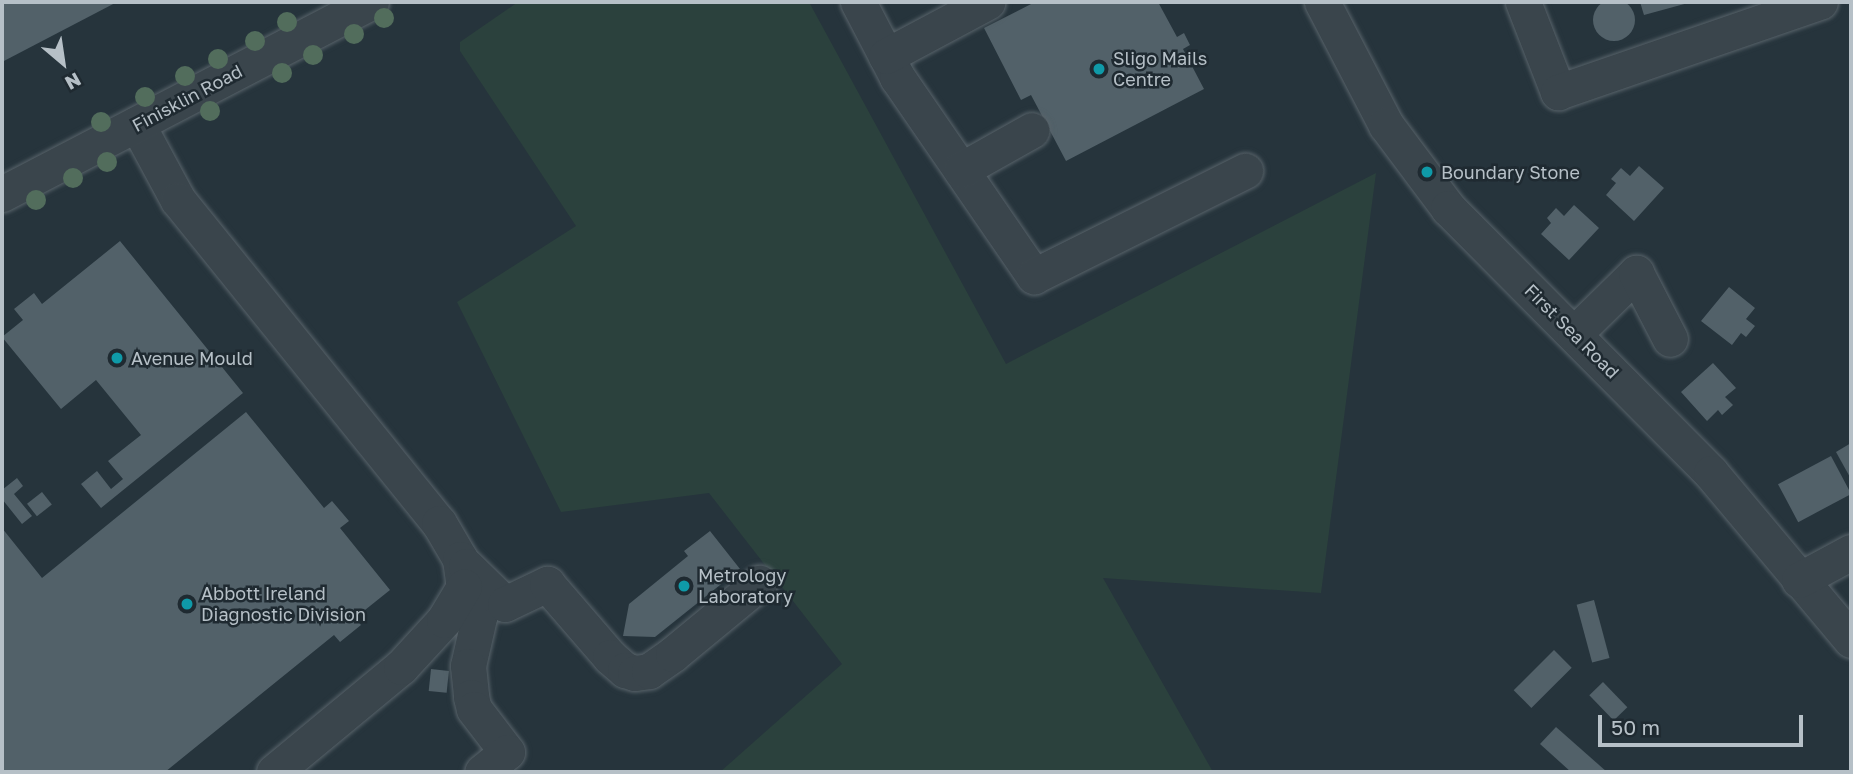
<!DOCTYPE html>
<style>
body{margin:0}
#map{position:relative;width:1853px;height:774px;overflow:hidden;background:#26343c;font-family:"Golos Text",sans-serif}
div>[style]{position:absolute}
.green>*{inset:0;background:#2b413d}
.building>*{inset:0;background:#526169;transform-origin:0 0}
.round{border-radius:50%}
.roads{filter:drop-shadow(0 0 2px #58636a) drop-shadow(0 0 2px #58636a)}
.minor>*{height:35px;margin:-17.5px;padding:0 17.5px;transform-origin:17.5px;border-radius:17.5px;background:#3a454c}
.trees>*{width:20px;height:20px;margin:-10px;border-radius:50%;background:#526d5c}
.dots>*{width:19px;height:19px;translate:-50% -50%;box-sizing:border-box;border:4px solid #1f2a31;border-radius:50%}
span{translate:-50% -50%;white-space:nowrap;text-align:center;line-height:1.15;-webkit-text-stroke:5px #1f2a31;paint-order:stroke}
.poi-label{font-size:18px;color:#b6c0c7}
.left{translate:0 -50%;text-align:left}
.street-label{font-size:18px;color:#b6c0c7}
.frame{position:absolute;inset:0;border:4px solid #b6c0c7;pointer-events:none}
.north{position:absolute;left:28px;top:28px;width:70px;height:70px;-webkit-text-stroke:5px #1f2a31;paint-order:stroke;rotate:151deg;font-size:19px;font-weight:700;line-height:28px;text-align:center;color:#b6c0c7}
.north::after{content:'';display:block;margin:auto;width:24px;height:32px;background:#b6c0c7;clip-path:polygon(50% 0,100% 100%,50% 72%,0 100%)}
.scale{position:absolute;left:1598px;top:715px;width:205px;height:32px;box-sizing:border-box;border:4px solid #b6c0c7;border-top:0;padding-left:9px;font-size:21px;line-height:24px;white-space:nowrap;color:#b6c0c7;-webkit-text-stroke:5px #1f2a31;paint-order:stroke}
</style>
<div id="map">
<div class="green">
<div style="clip-path:polygon(518px 2px,809px 2px,1006px 364px,1376px 173px,1321px 593px,1103px 578px,1213px 772px,720px 772px,842px 664px,709px 493px,561px 512px,457px 302px,576px 226px,460px 51px,460px 42px)"></div>
</div>
<div class="building">
<div class="round" style="left:1593px;top:-1px;width:42px;height:42px"></div>
<div style="clip-path:polygon(2px 2px,117px 2px,2px 62px)"></div>
<div style="clip-path:polygon(1035px 2px,1158px 2px,1177px 37px,1184px 33px,1190px 45px,1183px 49px,1204px 89px,1066px 161px,1031px 95px,1021px 100px,984px 28px)"></div>
<div style="clip-path:polygon(1640px 2px,1688px 2px,1688px 3px,1644px 15px)"></div>
<div style="clip-path:polygon(1639px 166px,1664px 188px,1634px 221px,1606px 195px,1616px 183px,1611px 179px,1621px 168px,1630px 176px)"></div>
<div style="clip-path:polygon(1574px 205px,1599px 228px,1569px 260px,1541px 234px,1551px 223px,1547px 218px,1556px 208px,1564px 216px)"></div>
<div style="clip-path:polygon(120px 241px,243px 393px,101px 508px,81px 484px,97px 471px,111px 489px,123px 479px,108px 461px,141px 435px,96px 380px,61px 409px,2px 337px,23px 320px,14px 309px,34px 293px,42px 304px)"></div>
<div style="clip-path:polygon(1729px 287px,1755px 308px,1746px 319px,1755px 326px,1746px 337px,1741px 333px,1732px 345px,1701px 321px)"></div>
<div style="clip-path:polygon(1713px 363px,1736px 388px,1725px 397px,1733px 405px,1722px 415px,1718px 410px,1707px 421px,1681px 392px)"></div>
<div style="clip-path:polygon(246px 412px,324px 508px,332px 501px,349px 521px,340px 528px,390px 590px,355px 618px,361px 625px,340px 642px,334px 635px,165px 772px,2px 772px,2px 528px,42px 578px)"></div>
<div style="clip-path:polygon(1851px 443px,1851px 479px,1836px 452px)"></div>
<div style="left:1831px;top:456px;width:43px;height:60px;rotate:62deg"></div>
<div style="clip-path:polygon(17px 478px,23px 486px,14px 494px,32px 516px,22px 524px,2px 499px,2px 490px)"></div>
<div style="left:42px;top:492px;width:16px;height:19px;rotate:52deg"></div>
<div style="clip-path:polygon(710px 531px,740px 569px,655px 637px,623px 636px,629px 604px,688px 556px,684px 551px)"></div>
<div style="left:1594px;top:600px;width:60px;height:18px;rotate:75deg"></div>
<div style="left:1554px;top:650px;width:25px;height:57px;rotate:45deg"></div>
<div style="left:431px;top:669px;width:18px;height:22px;rotate:6deg"></div>
<div style="left:1603px;top:682px;width:35px;height:19px;rotate:46deg"></div>
<div style="clip-path:polygon(1556px 727px,1607px 772px,1571px 772px,1540px 744px)"></div>
</div>
<div class="roads">
<div class="minor">
<div style="left:858px;top:2px;width:85px;rotate:62.5deg"></div>
<div style="left:897px;top:77px;width:242px;rotate:55.5deg"></div>
<div style="left:1034px;top:276px;width:236px;rotate:-26.5deg"></div>
<div style="left:1322px;top:2px;width:139px;rotate:62.5deg"></div>
<div style="left:1386px;top:125px;width:104px;rotate:53.2deg"></div>
<div style="left:1448px;top:208px;width:373px;rotate:45.2deg"></div>
<div style="left:1711px;top:473px;width:218px;rotate:50deg"></div>
<div style="left:1523px;top:2px;width:97px;rotate:68.7deg"></div>
<div style="left:1558px;top:92px;width:277px;rotate:-19deg"></div>
<div style="left:886px;top:56px;width:115px;rotate:-28.1deg"></div>
<div style="left:137px;top:124px;width:86px;rotate:61.7deg"></div>
<div style="left:178px;top:200px;width:415px;rotate:51.1deg"></div>
<div style="left:439px;top:523px;width:42px;rotate:59.7deg"></div>
<div style="left:460px;top:559px;width:28px;rotate:82deg"></div>
<div style="left:464px;top:587px;width:31px;rotate:58deg"></div>
<div style="left:480px;top:613px;width:54px;rotate:102.8deg"></div>
<div style="left:468px;top:666px;width:31px;rotate:84deg"></div>
<div style="left:471px;top:697px;width:12px;rotate:76deg"></div>
<div style="left:474px;top:709px;width:54px;rotate:52.5deg"></div>
<div style="left:507px;top:752px;width:32px;rotate:141deg"></div>
<div style="left:961px;top:170px;width:81px;rotate:-29.4deg"></div>
<div style="left:2px;top:194px;width:416px;rotate:-27.5deg"></div>
<div style="left:1575px;top:333px;width:86px;rotate:-44.5deg"></div>
<div style="left:1636px;top:273px;width:74px;rotate:62.7deg"></div>
<div style="left:466px;top:566px;width:54px;rotate:44.3deg"></div>
<div style="left:505px;top:604px;width:47px;rotate:-25.5deg"></div>
<div style="left:547px;top:584px;width:96px;rotate:49.2deg"></div>
<div style="left:610px;top:657px;width:20px;rotate:41deg"></div>
<div style="left:625px;top:670px;width:10px;rotate:17deg"></div>
<div style="left:635px;top:673px;width:14px;rotate:-8deg"></div>
<div style="left:649px;top:671px;width:29px;rotate:-35deg"></div>
<div style="left:673px;top:654px;width:112px;rotate:-39.5deg"></div>
<div style="left:1799px;top:580px;width:59px;rotate:-28.3deg"></div>
<div style="left:274px;top:772px;width:165px;rotate:-39.6deg"></div>
<div style="left:401px;top:667px;width:64px;rotate:-47.5deg"></div>
<div style="left:444px;top:620px;width:39px;rotate:-59deg"></div>
</div>
</div>
<div class="trees">
<div style="left:384px;top:18px"></div>
<div style="left:287px;top:22px"></div>
<div style="left:354px;top:34px"></div>
<div style="left:255px;top:41px"></div>
<div style="left:313px;top:55px"></div>
<div style="left:218px;top:59px"></div>
<div style="left:282px;top:73px"></div>
<div style="left:185px;top:76px"></div>
<div style="left:145px;top:97px"></div>
<div style="left:210px;top:111px"></div>
<div style="left:101px;top:122px"></div>
<div style="left:107px;top:162px"></div>
<div style="left:73px;top:178px"></div>
<div style="left:36px;top:200px"></div>
</div>
<div class="dots">
<div style="left:1099px;top:69px;background:#0f9aa8"></div>
<div style="left:1427px;top:172px;background:#0f9aa8"></div>
<div style="left:117px;top:358px;background:#0f9aa8"></div>
<div style="left:684px;top:586px;background:#0f9aa8"></div>
<div style="left:187px;top:604px;background:#0f9aa8"></div>
</div>
<div class="poi-label">
<span class="left" style="left:1113px;top:69px">Sligo Mails<br>Centre</span>
<span class="left" style="left:1441px;top:172px">Boundary Stone</span>
<span class="left" style="left:131px;top:358px">Avenue Mould</span>
<span class="left" style="left:698px;top:586px">Metrology<br>Laboratory</span>
<span class="left" style="left:201px;top:604px">Abbott Ireland<br>Diagnostic Division</span>
</div>
<div class="street-label">
<span style="left:187px;top:98px;rotate:-28deg">Finisklin Road</span>
<span style="left:1572px;top:331px;rotate:45deg">First Sea Road</span>
</div>
<div class="frame"></div>
<div class="north">N</div>
<div class="scale">50 m</div>
</div>
